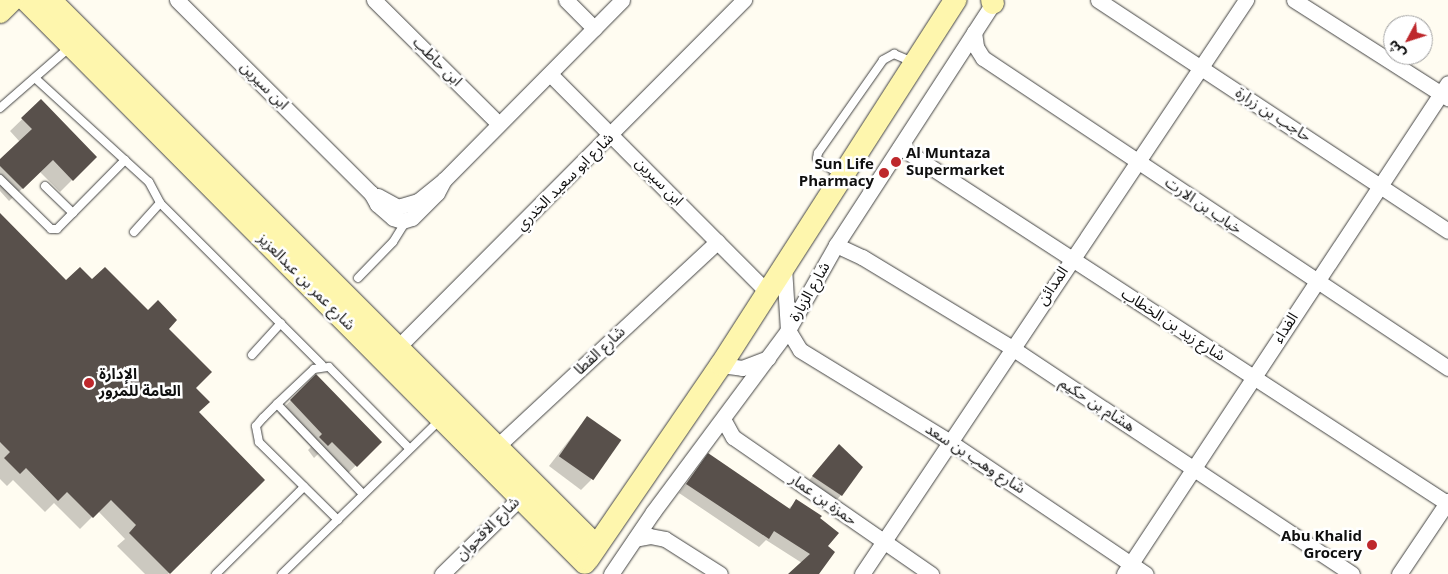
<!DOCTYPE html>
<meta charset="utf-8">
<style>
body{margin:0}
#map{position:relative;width:1448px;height:574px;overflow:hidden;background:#fffcf1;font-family:Georgia,"Noto Sans Arabic",serif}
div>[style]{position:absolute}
.shadow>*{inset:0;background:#0003}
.building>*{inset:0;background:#58504b;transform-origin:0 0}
.roads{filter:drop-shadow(0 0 1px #424242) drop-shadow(0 0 1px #424242)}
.lane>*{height:8px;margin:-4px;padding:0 4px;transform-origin:4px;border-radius:4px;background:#fff}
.street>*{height:15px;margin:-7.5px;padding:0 7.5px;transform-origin:7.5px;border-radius:7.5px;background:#fff}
.secondary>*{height:22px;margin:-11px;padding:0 11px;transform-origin:11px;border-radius:11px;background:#fef6ad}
.dots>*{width:14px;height:14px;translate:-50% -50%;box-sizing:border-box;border:2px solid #fff;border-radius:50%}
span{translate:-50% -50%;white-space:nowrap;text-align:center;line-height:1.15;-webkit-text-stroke:5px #fff;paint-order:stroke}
.street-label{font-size:15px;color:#0f0f0f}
.poi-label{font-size:15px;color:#0f0f0f;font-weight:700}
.left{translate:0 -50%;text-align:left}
.right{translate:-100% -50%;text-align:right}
.north{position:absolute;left:1383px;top:15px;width:50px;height:50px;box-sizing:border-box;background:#fff;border:1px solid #9f9f9f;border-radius:50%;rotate:230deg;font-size:14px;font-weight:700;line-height:20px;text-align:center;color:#0f0f0f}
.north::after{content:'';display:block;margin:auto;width:18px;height:22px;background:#be282c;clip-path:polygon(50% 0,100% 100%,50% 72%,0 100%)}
</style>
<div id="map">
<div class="shadow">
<div style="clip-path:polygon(41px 101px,95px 157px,60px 192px,40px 172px,9px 201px,0 191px,0 161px,20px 142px,10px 131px)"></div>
<div style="clip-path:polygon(0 215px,66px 282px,92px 281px,148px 312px,167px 329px,194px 388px,197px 412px,263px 480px,168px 574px,145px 574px,117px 546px,125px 539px,98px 511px,80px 529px,54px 503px,45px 512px,13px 480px,7px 486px,0 479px)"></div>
<div style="clip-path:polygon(316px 376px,380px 442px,343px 478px,319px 453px,314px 458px,308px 450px,311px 447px,278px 413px)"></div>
<div style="clip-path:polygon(587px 417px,591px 480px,581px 490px,549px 466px)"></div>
<div style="clip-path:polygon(832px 452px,841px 495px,835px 502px,807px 483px)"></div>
<div style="clip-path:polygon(708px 455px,788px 509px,797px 501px,819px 518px,826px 547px,814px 574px,790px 574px,802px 563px,766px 540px,759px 547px,679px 493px)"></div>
</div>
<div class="building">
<div style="clip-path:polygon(41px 99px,97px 157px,73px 181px,53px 160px,23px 189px,0 166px,0 159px,32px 129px,21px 118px)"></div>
<div style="clip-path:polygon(0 213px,66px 280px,80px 267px,92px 279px,105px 267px,148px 310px,158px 300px,177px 320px,169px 329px,212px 372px,196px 388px,210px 402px,199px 412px,265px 480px,170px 574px,129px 533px,136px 525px,111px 500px,93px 518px,67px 492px,58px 501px,26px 468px,20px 474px,4px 458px,10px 452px,0 442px)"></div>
<div style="clip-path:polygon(316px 374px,382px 442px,357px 467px,332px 442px,328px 446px,319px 437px,322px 434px,290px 400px)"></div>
<div style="left:587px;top:416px;width:42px;height:49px;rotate:35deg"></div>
<div style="clip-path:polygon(839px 444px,863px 467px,842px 496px,812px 476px)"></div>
<div style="clip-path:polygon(708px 453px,790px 509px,796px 499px,822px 516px,820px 518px,839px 533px,828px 546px,835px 552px,819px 574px,788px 574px,810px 554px,774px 531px,769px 539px,686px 484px)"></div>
</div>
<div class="roads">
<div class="lane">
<div style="left:35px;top:78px;width:154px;rotate:42.4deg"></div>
<div style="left:149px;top:182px;width:24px;rotate:62deg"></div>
<div style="left:160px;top:203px;width:229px;rotate:45deg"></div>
<div style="left:0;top:108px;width:93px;rotate:-41.1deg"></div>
<div style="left:840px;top:174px;width:22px;rotate:-150deg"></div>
<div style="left:821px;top:163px;width:6px;rotate:-129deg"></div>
<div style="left:817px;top:158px;width:5px;rotate:-79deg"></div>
<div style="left:818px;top:153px;width:113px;rotate:-55deg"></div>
<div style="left:883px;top:60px;width:13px;rotate:-29deg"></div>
<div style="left:894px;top:54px;width:21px;rotate:23deg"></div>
<div style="left:0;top:179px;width:71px;rotate:44.4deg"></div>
<div style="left:51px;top:229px;width:6px"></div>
<div style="left:57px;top:229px;width:97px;rotate:-45.4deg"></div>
<div style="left:45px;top:186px;width:39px;rotate:44deg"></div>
<div style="left:134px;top:232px;width:39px;rotate:-48deg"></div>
<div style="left:358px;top:278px;width:50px;rotate:-45.8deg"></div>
<div style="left:393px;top:242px;width:26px;rotate:-58deg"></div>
<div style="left:252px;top:355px;width:43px;rotate:-47.8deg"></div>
<div style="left:277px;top:404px;width:51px;rotate:-43.4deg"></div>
<div style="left:314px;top:369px;width:15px;rotate:-8deg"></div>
<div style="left:329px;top:367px;width:114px;rotate:45.4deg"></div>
<div style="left:338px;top:520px;width:111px;rotate:-135.4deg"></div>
<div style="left:259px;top:442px;width:16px;rotate:-101deg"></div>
<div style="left:256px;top:426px;width:11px;rotate:-49deg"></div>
<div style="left:263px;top:418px;width:20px;rotate:-45deg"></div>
<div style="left:277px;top:404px;width:124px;rotate:46.3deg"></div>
<div style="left:216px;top:574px;width:124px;rotate:-44.7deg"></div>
<div style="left:282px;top:574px;width:221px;rotate:-44.3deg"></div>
</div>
<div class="street">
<div style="left:177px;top:0;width:274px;rotate:44.9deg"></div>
<div style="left:371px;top:193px;width:13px;rotate:61deg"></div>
<div style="left:377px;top:204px;width:21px;rotate:41deg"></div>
<div style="left:393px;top:218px;width:9px;rotate:18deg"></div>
<div style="left:402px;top:221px;width:10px;rotate:-17deg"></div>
<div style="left:412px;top:218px;width:35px;rotate:-45deg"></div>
<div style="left:437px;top:193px;width:15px;rotate:-62deg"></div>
<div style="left:374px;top:0;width:176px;rotate:44.8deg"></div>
<div style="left:566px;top:0;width:40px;rotate:45deg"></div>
<div style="left:1098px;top:0;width:419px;rotate:33.4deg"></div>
<div style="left:1294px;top:0;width:183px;rotate:32.5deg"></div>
<div style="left:974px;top:32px;width:15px;rotate:82deg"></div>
<div style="left:976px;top:47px;width:13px;rotate:58deg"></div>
<div style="left:983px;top:58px;width:559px;rotate:33.69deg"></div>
<div style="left:550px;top:74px;width:306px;rotate:45.1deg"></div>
<div style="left:900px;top:147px;width:653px;rotate:33.06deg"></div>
<div style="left:378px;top:196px;width:23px;rotate:29deg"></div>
<div style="left:398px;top:207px;width:21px;rotate:-17deg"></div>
<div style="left:418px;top:201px;width:33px;rotate:-39deg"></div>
<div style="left:444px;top:180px;width:253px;rotate:-45.3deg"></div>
<div style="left:836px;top:245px;width:29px;rotate:25deg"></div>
<div style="left:862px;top:257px;width:175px;rotate:31.2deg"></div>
<div style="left:1012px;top:348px;width:408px;rotate:33.6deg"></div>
<div style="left:784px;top:267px;width:63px;rotate:86.4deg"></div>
<div style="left:788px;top:330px;width:23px;rotate:59deg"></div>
<div style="left:800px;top:350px;width:176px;rotate:31.5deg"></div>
<div style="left:950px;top:442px;width:236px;rotate:34deg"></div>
<div style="left:392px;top:353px;width:499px;rotate:-45.1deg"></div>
<div style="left:721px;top:365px;width:21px;rotate:8deg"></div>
<div style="left:742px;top:368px;width:28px;rotate:-21deg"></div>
<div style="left:723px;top:419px;width:21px;rotate:61deg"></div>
<div style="left:733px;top:437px;width:241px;rotate:34.7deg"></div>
<div style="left:491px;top:452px;width:309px;rotate:-42.9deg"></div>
<div style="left:635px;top:539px;width:15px;rotate:-11deg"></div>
<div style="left:650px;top:536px;width:15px;rotate:11deg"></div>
<div style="left:665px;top:539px;width:65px;rotate:32.5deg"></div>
<div style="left:442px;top:574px;width:119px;rotate:-44.3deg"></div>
<div style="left:611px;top:574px;width:75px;rotate:-55.9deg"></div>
<div style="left:653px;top:512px;width:227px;rotate:-53.4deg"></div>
<div style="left:788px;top:330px;width:98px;rotate:-60.5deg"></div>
<div style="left:836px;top:245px;width:292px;rotate:-57deg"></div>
<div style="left:862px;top:574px;width:691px;rotate:-56.22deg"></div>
<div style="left:1124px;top:574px;width:588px;rotate:-56.58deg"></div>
<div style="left:1399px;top:574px;width:88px;rotate:-56.1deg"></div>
</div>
<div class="secondary">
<div style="left:26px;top:0;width:793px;rotate:45.2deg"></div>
<div style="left:50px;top:0;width:772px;rotate:45deg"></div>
<div style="left:992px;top:0;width:3px;rotate:72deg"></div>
<div style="left:0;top:12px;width:17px;rotate:-45deg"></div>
<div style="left:588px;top:559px;width:235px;rotate:-55.6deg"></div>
<div style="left:721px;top:365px;width:434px;rotate:-57.3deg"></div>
</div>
</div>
<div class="dots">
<div style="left:896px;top:162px;background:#be282c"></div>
<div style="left:884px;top:173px;background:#be282c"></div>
<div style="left:89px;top:383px;background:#be282c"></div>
<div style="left:1372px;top:545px;background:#be282c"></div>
</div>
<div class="street-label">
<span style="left:437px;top:62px;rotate:45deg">ابن حاطب</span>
<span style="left:264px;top:86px;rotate:45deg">ابن سيرين</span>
<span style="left:1273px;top:115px;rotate:33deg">حاجب بن زرارة</span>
<span style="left:565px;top:182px;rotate:-45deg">شارع ابو سعيد الخدري</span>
<span style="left:659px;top:182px;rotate:45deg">ابن سيرين</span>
<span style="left:1203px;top:206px;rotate:34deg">خباب بن الارت</span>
<span style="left:306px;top:282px;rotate:45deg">شارع عمر بن عبدالعزيز</span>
<span style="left:1053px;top:286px;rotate:-56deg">المدائن</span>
<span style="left:810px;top:292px;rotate:-60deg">شارع الزبارة</span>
<span style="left:1173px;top:325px;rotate:33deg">شارع زيد بن الخطاب</span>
<span style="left:1286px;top:328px;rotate:-57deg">الفداء</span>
<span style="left:600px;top:351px;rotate:-43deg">شارع القطا</span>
<span style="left:1097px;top:405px;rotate:33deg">هشام بن حكيم</span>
<span style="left:975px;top:459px;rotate:33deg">شارع وهب بن سعد</span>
<span style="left:823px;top:500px;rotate:35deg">حمزة بن عمار</span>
<span style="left:488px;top:529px;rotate:-45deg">شارع الاقحوان</span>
</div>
<div class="poi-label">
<span class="left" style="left:906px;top:162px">Al Muntaza<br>Supermarket</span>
<span class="right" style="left:874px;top:173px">Sun Life<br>Pharmacy</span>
<span class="left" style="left:99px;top:383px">الإدارة<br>العامة للمرور</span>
<span class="right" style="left:1362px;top:545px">Abu Khalid<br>Grocery</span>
</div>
<div class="north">ش</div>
</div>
